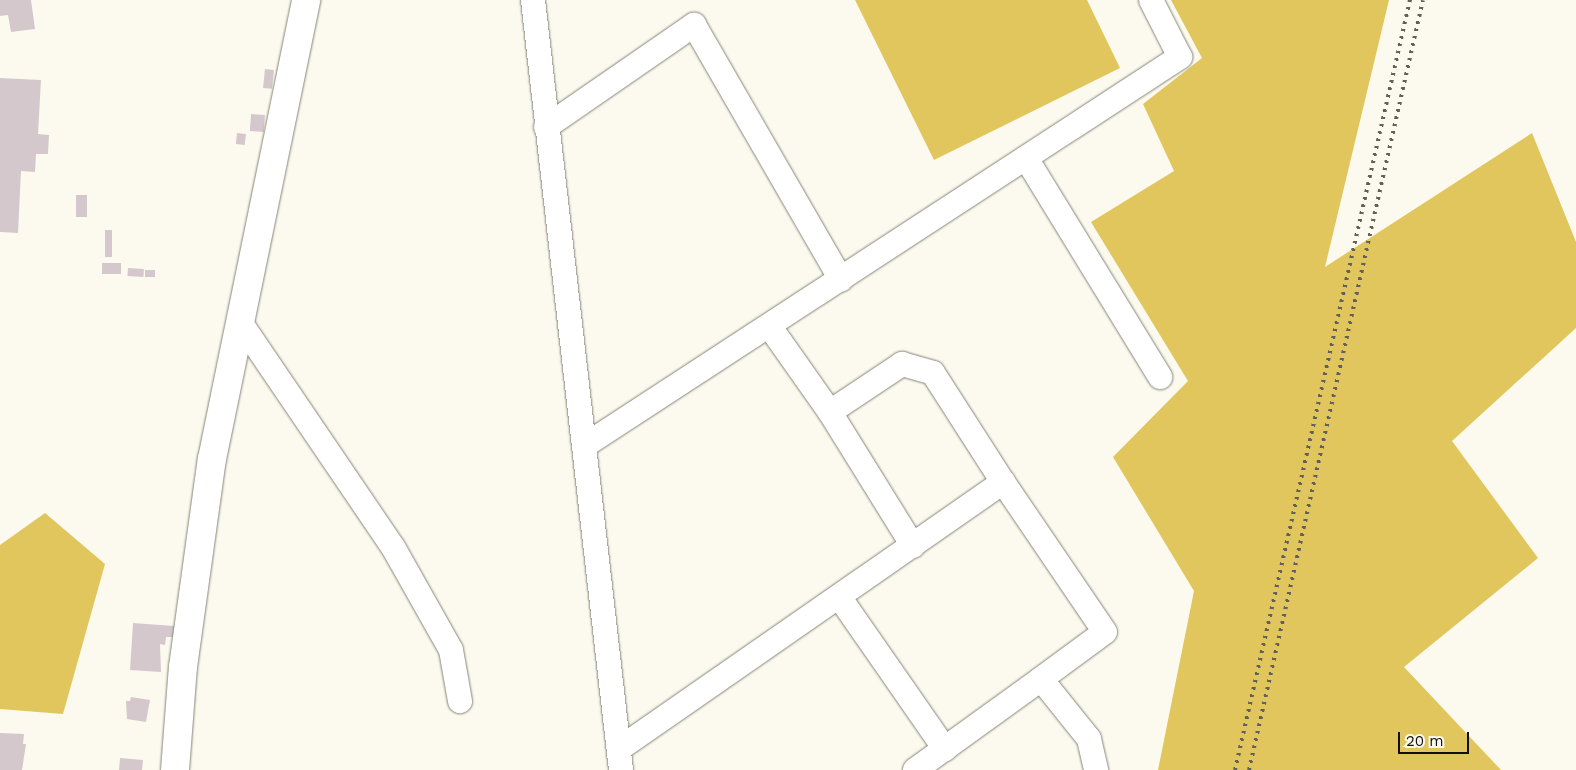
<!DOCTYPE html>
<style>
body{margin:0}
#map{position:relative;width:1576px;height:770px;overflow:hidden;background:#fcfaee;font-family:"Work Sans",sans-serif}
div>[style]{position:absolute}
.forest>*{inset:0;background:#e0c65c}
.building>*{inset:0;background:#d4c8cd;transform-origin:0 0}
.roads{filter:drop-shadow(0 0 1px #86847a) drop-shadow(0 0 1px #86847a)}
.minor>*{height:24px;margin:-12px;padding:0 12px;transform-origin:12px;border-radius:12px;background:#fff}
.tertiary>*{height:28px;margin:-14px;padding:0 14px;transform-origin:14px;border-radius:14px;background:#fff}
.rail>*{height:4px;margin-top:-2px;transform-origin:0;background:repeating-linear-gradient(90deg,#61605a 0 2.5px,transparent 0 7.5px)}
span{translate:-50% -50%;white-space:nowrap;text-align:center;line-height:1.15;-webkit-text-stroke:4.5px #fcfaee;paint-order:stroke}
.scale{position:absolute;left:1398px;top:732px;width:71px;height:22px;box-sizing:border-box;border:2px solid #100f0c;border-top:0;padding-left:6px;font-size:15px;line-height:18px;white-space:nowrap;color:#100f0c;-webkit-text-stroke:4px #fcfaee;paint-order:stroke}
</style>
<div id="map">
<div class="forest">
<div style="clip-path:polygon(855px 0,1087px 0,1120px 68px,934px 160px)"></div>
<div style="clip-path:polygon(1171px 0,1389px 0,1325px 267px,1532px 133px,1576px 242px,1576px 328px,1452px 441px,1538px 558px,1404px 667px,1501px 770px,1158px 770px,1194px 591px,1113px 457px,1188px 381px,1091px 222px,1174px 171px,1143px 104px,1202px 58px)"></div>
<div style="clip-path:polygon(45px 513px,105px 564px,63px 714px,0 709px,0 545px)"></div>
</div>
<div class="building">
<div style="clip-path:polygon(0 0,31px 0,35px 29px,11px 32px,8px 15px,0 16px)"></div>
<div style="left:265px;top:69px;width:9px;height:19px;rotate:6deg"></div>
<div style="clip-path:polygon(0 78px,41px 80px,38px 134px,49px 135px,48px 154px,36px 154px,35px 172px,21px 171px,18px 233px,0 232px)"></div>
<div style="left:251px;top:114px;width:14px;height:17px;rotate:4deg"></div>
<div style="left:237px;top:133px;width:9px;height:11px;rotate:6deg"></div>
<div style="left:76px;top:195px;width:11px;height:22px"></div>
<div style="left:105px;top:230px;width:7px;height:27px"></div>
<div style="left:102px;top:263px;width:19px;height:11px"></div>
<div style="left:128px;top:268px;width:16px;height:8px;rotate:4deg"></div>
<div style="left:145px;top:270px;width:10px;height:7px"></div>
<div style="clip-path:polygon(133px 623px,174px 626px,173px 637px,166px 637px,165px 645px,160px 644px,161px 672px,130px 670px)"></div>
<div style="clip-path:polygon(131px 697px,150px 700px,146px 722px,127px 719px,126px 701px,130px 701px)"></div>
<div style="clip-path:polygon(0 733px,24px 734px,23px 744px,26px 744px,22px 770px,0 770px)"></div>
<div style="clip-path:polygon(120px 758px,143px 760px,142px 770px,119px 770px)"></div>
</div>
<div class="roads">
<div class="minor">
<div style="left:533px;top:0;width:775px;rotate:83.48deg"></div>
<div style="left:546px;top:127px;width:180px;rotate:-34.6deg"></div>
<div style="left:694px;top:25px;width:294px;rotate:60deg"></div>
<div style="left:1026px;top:158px;width:257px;rotate:58.5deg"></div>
<div style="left:240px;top:322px;width:272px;rotate:55.8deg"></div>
<div style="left:393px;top:547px;width:118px;rotate:60.6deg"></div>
<div style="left:451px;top:650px;width:52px;rotate:80deg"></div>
<div style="left:770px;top:327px;width:104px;rotate:54.8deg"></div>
<div style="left:584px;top:446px;width:712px;rotate:-33.13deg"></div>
<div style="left:1180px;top:57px;width:64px;rotate:-117deg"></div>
<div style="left:913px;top:546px;width:158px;rotate:-121.8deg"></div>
<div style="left:830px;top:412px;width:87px;rotate:-33.7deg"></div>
<div style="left:902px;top:364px;width:32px;rotate:16deg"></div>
<div style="left:933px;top:373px;width:130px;rotate:57.3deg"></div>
<div style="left:840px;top:598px;width:184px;rotate:55.2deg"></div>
<div style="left:619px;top:749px;width:468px;rotate:-34.8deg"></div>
<div style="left:1003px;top:482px;width:181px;rotate:55.8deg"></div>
<div style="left:1105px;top:632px;width:79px;rotate:143.7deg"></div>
<div style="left:915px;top:770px;width:155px;rotate:-35.8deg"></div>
<div style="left:1041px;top:679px;width:77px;rotate:51.3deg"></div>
<div style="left:1089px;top:739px;width:32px;rotate:77deg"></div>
</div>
<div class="tertiary">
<div style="left:175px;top:770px;width:103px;rotate:-85.6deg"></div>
<div style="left:183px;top:667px;width:210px;rotate:-82.1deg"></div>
<div style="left:212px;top:459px;width:469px;rotate:-78.4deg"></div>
</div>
</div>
<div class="rail">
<div style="left:1235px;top:770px;width:790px;rotate:-77.2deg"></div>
<div style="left:1249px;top:770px;width:789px;rotate:-77.27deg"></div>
</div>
<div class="scale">20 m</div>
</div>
